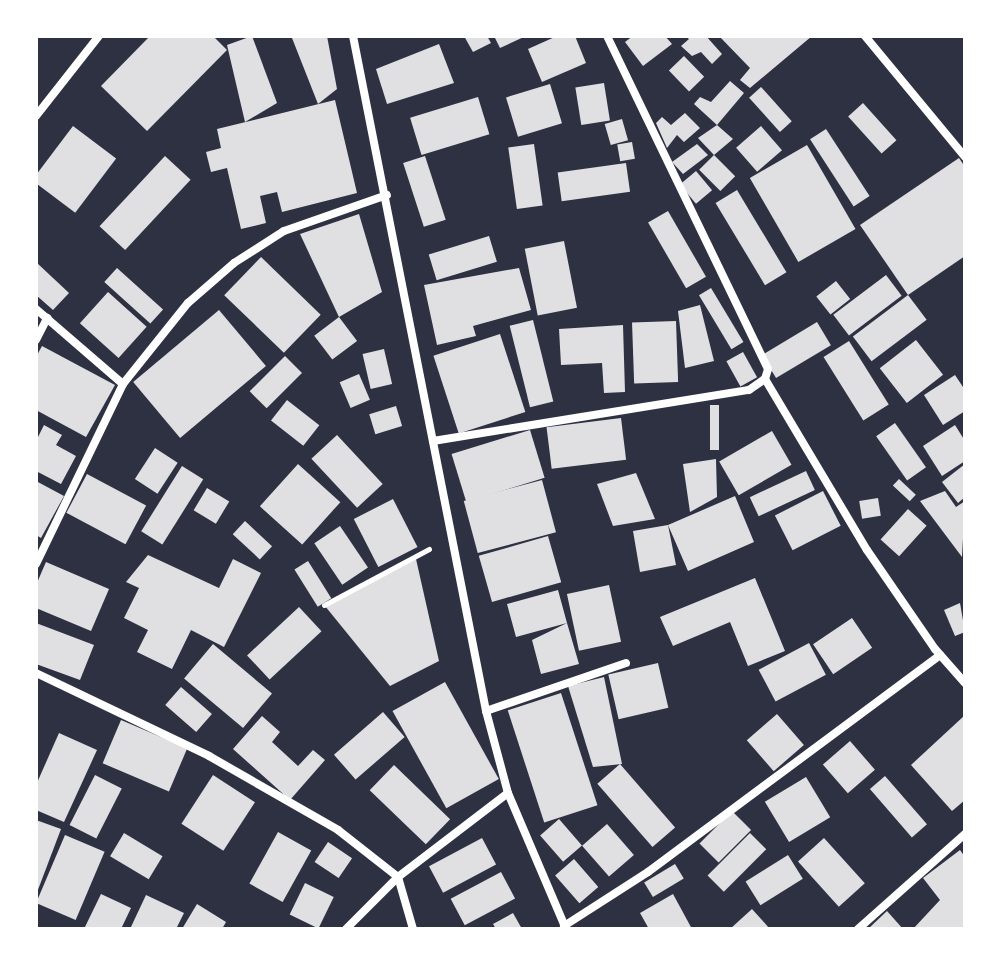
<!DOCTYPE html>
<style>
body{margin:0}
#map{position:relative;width:1001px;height:965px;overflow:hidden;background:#2d3142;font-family:"IBM Plex Sans",sans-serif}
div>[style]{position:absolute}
.building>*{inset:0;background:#e0e0e3;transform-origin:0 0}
.path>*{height:5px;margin:-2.5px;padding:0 2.5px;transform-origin:2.5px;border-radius:2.5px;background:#fff}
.minor>*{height:8px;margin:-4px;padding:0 4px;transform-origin:4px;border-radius:4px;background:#fff}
span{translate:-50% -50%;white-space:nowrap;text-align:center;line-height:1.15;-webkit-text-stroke:8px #fff;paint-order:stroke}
.frame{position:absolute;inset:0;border:38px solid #fff;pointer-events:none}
</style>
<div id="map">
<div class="building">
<div style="clip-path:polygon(150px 36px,213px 36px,227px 50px,147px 131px,101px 86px)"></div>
<div style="clip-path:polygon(252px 36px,277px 103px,245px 122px,227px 45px)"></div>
<div style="clip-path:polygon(323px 36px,327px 36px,337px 89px,318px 104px,292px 38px)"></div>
<div style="clip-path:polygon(464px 36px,487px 36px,491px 43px,473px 52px)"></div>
<div style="clip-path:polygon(494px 36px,526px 36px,500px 48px)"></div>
<div style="clip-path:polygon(557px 36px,575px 36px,586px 63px,542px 82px,528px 49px)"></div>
<div style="clip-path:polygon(633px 36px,665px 36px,672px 44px,643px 66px,625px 42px)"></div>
<div style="clip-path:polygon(685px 36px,706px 36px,722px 54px,712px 64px,701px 52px,692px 56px,681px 46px,689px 39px)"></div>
<div style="clip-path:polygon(719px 36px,812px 36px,750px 88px,740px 80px,750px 68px)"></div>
<div style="clip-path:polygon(439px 44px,454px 83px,387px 104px,376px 69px)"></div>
<div style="left:684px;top:56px;width:29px;height:21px;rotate:46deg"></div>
<div style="clip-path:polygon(730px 81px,744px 93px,717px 125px,694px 104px,700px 97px,711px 102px)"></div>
<div style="left:604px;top:83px;width:38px;height:29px;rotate:81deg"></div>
<div style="left:550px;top:84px;width:41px;height:46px;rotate:73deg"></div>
<div style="left:761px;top:87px;width:46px;height:16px;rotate:48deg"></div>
<div style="left:478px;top:97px;width:39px;height:71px;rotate:73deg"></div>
<div style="clip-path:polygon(335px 100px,357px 193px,282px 212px,277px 192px,260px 196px,266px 223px,241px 229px,227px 168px,211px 172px,206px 152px,221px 148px,217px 129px)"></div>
<div style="left:863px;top:103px;width:50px;height:20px;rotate:48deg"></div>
<div style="clip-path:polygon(685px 113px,700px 128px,684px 142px,677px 135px,667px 148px,656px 123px,662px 117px,671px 125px)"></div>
<div style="left:622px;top:119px;width:22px;height:18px;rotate:74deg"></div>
<div style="clip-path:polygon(717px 125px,733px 139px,714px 155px,698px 138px)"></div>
<div style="left:73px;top:126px;width:54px;height:68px;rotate:37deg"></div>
<div style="left:761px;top:126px;width:32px;height:33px;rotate:49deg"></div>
<div style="left:826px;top:129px;width:80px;height:19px;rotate:57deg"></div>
<div style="left:632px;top:142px;width:17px;height:15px;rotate:80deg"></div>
<div style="left:534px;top:144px;width:62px;height:26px;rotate:82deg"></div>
<div style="clip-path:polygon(697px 144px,708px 155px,683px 174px,672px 162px)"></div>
<div style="left:807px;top:145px;width:97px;height:66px;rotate:60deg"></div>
<div style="left:714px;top:155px;width:30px;height:21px;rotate:45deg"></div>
<div style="left:165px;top:156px;width:35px;height:96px;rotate:43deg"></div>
<div style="left:425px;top:156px;width:67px;height:23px;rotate:72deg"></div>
<div style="clip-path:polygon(959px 158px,965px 167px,965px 256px,908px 295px,860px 225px)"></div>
<div style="left:626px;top:163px;width:29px;height:69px;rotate:82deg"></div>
<div style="left:696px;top:171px;width:25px;height:21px;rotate:50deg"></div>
<div style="left:737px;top:190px;width:96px;height:25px;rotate:59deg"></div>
<div style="left:668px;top:211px;width:76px;height:23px;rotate:60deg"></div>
<div style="clip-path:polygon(359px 214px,382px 292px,339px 317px,300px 234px)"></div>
<div style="left:489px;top:236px;width:27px;height:63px;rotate:73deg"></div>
<div style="left:564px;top:241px;width:68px;height:40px;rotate:79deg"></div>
<div style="left:261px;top:257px;width:83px;height:53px;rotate:44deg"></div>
<div style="clip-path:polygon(36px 262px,69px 293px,53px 310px,36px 295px)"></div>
<div style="left:117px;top:268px;width:62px;height:19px;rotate:42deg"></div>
<div style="clip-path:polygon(519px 268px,531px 310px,473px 326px,476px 336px,437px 345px,424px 285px)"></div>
<div style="left:886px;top:275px;width:26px;height:66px;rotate:53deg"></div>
<div style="left:836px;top:281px;width:23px;height:25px;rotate:52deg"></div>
<div style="left:711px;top:288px;width:63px;height:14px;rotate:59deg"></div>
<div style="left:108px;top:292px;width:52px;height:42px;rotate:42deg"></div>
<div style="left:908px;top:295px;width:31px;height:69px;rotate:53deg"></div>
<div style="clip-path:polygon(700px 305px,714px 361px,685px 368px,678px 311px)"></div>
<div style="left:219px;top:310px;width:73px;height:112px;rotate:50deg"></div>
<div style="left:339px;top:317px;width:30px;height:31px;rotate:53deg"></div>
<div style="left:533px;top:320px;width:84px;height:24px;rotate:76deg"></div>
<div style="left:676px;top:321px;width:61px;height:44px;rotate:88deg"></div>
<div style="left:817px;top:322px;width:27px;height:64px;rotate:59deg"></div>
<div style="clip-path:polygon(623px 325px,625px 392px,604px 393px,602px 363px,561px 365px,559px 329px)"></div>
<div style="left:500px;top:334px;width:82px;height:70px;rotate:72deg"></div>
<div style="left:916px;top:340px;width:44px;height:46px;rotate:52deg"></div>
<div style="left:849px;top:341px;width:75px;height:30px;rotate:58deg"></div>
<div style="clip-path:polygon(42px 346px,115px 385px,86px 437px,36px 410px,36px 357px)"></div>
<div style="left:384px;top:349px;width:36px;height:22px;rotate:77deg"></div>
<div style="left:743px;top:352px;width:29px;height:19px;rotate:61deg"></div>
<div style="left:285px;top:356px;width:24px;height:50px;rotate:45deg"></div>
<div style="left:359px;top:374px;width:28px;height:21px;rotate:67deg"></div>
<div style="clip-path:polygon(955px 375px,965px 390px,965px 411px,943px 425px,924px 395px)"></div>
<div style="left:287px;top:400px;width:41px;height:26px;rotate:38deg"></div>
<div style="left:710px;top:405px;width:9px;height:45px"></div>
<div style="left:396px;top:406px;width:21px;height:28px;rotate:73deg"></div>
<div style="left:621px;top:418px;width:42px;height:75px;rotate:83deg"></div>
<div style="left:895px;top:423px;width:54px;height:23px;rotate:55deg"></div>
<div style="clip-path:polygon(44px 425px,62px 435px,56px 445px,76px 456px,61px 484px,36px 471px,36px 441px)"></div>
<div style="clip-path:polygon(955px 425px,965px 441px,965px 461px,942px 476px,923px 446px)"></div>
<div style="left:530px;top:430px;width:50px;height:82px;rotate:73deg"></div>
<div style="left:772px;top:431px;width:39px;height:61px;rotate:60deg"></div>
<div style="left:337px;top:435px;width:67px;height:35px;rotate:47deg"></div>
<div style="left:155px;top:448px;width:27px;height:37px;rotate:33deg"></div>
<div style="clip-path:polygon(716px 459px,717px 497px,690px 512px,683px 464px)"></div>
<div style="left:298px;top:464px;width:57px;height:57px;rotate:42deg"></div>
<div style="clip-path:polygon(965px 464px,965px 497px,958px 503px,942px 482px)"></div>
<div style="left:182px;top:466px;width:25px;height:77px;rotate:32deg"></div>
<div style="left:806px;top:471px;width:21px;height:62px;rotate:65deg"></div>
<div style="clip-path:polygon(636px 473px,655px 519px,613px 526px,597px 484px)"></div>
<div style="left:87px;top:474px;width:67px;height:44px;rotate:28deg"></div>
<div style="left:899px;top:479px;width:23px;height:9px;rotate:43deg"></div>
<div style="left:542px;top:480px;width:54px;height:81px;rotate:75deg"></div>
<div style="clip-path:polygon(36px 481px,64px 496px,41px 538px,36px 535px)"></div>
<div style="left:207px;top:488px;width:26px;height:26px;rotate:31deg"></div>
<div style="left:823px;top:491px;width:39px;height:54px;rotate:63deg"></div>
<div style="clip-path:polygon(945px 491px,956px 507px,965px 501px,962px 557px,920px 501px)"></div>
<div style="clip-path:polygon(735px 496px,754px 542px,688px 571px,668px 525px,676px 565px,640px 572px,633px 531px,668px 525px)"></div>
<div style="left:878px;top:498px;width:18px;height:19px;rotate:81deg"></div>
<div style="left:393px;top:499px;width:54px;height:44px;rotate:63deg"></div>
<div style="left:908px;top:509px;width:25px;height:41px;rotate:42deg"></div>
<div style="left:245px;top:521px;width:37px;height:18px;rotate:43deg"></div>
<div style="left:340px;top:526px;width:50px;height:31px;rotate:56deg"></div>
<div style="left:548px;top:536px;width:48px;height:72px;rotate:74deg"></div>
<div style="clip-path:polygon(148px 555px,219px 588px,233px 559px,261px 573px,224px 647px,191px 630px,172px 669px,137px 652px,148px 630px,124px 618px,139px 588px,126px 582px)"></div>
<div style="clip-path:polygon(416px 559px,439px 661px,390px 686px,325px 606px)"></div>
<div style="left:308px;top:561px;width:44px;height:16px;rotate:58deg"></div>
<div style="clip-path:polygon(46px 562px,109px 589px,91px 631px,36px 608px,36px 585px)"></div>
<div style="clip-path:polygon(755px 578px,785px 651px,748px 666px,730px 622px,673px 646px,660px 617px)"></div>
<div style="left:609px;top:585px;width:58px;height:43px;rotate:78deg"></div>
<div style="clip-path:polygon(558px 590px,567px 623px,579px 664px,541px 674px,532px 640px,567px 623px,516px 637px,507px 604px)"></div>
<div style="clip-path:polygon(960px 603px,965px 632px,955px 636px,944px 610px)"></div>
<div style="left:299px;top:607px;width:33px;height:71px;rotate:47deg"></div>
<div style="left:852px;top:618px;width:36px;height:47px;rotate:56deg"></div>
<div style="clip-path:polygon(36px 623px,94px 645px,80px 680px,36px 664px)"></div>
<div style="left:809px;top:643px;width:36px;height:57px;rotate:62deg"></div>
<div style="left:213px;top:644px;width:77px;height:45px;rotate:40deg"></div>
<div style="left:658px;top:663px;width:46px;height:51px;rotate:77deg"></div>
<div style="clip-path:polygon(604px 677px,622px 764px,593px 767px,568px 686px)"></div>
<div style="left:445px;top:682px;width:111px;height:60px;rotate:61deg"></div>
<div style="left:181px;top:687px;width:41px;height:24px;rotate:41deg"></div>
<div style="left:561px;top:693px;width:118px;height:56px;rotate:72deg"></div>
<div style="left:383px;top:712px;width:33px;height:65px;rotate:49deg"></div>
<div style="left:777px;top:714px;width:41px;height:40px;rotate:49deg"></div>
<div style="clip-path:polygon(965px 715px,965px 800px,952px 811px,911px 765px)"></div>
<div style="clip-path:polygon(262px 716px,280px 732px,272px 742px,298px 766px,313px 750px,325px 760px,290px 800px,233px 749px)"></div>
<div style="left:121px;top:720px;width:72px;height:47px;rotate:23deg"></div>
<div style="clip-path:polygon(59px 733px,97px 750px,64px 822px,36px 810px,36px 785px)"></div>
<div style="left:850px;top:741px;width:38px;height:36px;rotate:49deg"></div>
<div style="left:620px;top:764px;width:84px;height:30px;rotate:49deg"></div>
<div style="left:394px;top:765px;width:78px;height:35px;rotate:44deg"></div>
<div style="left:95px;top:775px;width:30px;height:56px;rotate:27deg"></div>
<div style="left:213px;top:775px;width:50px;height:58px;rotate:33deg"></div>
<div style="left:885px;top:776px;width:64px;height:20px;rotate:49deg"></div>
<div style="left:806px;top:777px;width:47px;height:48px;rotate:59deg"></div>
<div style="left:732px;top:811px;width:27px;height:46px;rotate:45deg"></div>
<div style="left:559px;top:819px;width:35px;height:25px;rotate:49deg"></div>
<div style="clip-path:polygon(36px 820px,61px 829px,36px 895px)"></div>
<div style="left:607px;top:824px;width:41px;height:33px;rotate:49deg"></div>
<div style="left:278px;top:832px;width:38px;height:59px;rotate:29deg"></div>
<div style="left:124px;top:833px;width:45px;height:27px;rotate:31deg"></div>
<div style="left:750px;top:833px;width:23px;height:60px;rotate:45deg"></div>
<div style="left:65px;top:835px;width:43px;height:74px;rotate:23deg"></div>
<div style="left:482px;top:838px;width:30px;height:60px;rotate:62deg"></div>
<div style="left:824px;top:838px;width:61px;height:35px;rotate:48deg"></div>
<div style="left:328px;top:842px;width:29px;height:24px;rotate:34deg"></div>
<div style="clip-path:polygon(960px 850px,965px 857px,965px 929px,913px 929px,940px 900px,923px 878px)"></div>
<div style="left:788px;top:855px;width:28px;height:50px;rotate:58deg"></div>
<div style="left:574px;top:859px;width:37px;height:25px;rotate:49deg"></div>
<div style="left:675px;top:864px;width:17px;height:36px;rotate:59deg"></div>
<div style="left:501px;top:872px;width:30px;height:57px;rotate:62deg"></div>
<div style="left:305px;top:883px;width:32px;height:35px;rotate:26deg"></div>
<div style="clip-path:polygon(101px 894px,131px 908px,121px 929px,84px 929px)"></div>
<div style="clip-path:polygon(673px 894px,692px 929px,649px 929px,640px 913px)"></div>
<div style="clip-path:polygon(146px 895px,184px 913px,176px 929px,130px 929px)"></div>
<div style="clip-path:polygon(197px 904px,226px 922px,222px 929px,182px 929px)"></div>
<div style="clip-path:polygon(752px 909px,770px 929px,730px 929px)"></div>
<div style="clip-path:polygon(887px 911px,903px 929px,868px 929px)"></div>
<div style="clip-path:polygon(513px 913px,522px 929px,496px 929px,493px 924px)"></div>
</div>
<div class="path">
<div style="left:324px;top:605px;width:119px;rotate:-28.1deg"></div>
</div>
<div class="minor">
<div style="left:353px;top:36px;width:688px;rotate:78.85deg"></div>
<div style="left:486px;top:711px;width:85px;rotate:75deg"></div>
<div style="left:508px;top:793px;width:148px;rotate:66.9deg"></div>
<div style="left:865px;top:36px;width:157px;rotate:50.4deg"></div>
<div style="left:36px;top:116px;width:102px;rotate:-51.8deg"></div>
<div style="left:36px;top:309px;width:115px;rotate:40.8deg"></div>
<div style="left:36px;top:340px;width:25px;rotate:-63deg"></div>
<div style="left:765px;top:379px;width:199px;rotate:59.2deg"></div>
<div style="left:867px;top:550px;width:120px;rotate:55.5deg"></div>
<div style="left:935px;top:649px;width:45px;rotate:48.6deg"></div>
<div style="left:433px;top:441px;width:320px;rotate:-9.2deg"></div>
<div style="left:749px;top:390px;width:19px;rotate:-35deg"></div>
<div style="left:765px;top:379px;width:10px;rotate:-73deg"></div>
<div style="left:768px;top:369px;width:370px;rotate:-115.8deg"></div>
<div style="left:36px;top:564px;width:200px;rotate:-64.2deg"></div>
<div style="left:123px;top:384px;width:104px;rotate:-51.3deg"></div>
<div style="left:188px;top:303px;width:61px;rotate:-41deg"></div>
<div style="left:234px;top:263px;width:59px;rotate:-32.6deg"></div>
<div style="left:284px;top:231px;width:109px;rotate:-19.3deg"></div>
<div style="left:36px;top:673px;width:192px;rotate:25.6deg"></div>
<div style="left:209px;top:756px;width:149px;rotate:29.8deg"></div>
<div style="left:338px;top:830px;width:76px;rotate:38.1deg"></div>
<div style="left:398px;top:877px;width:54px;rotate:73.9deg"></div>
<div style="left:486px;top:711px;width:148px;rotate:-18.9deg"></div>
<div style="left:564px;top:926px;width:100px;rotate:-32.7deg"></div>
<div style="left:648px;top:872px;width:364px;rotate:-36.6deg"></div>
<div style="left:346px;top:929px;width:74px;rotate:-45deg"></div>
<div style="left:398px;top:877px;width:138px;rotate:-37.4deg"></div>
<div style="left:858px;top:929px;width:143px;rotate:-41.6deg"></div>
</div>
<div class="frame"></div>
</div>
